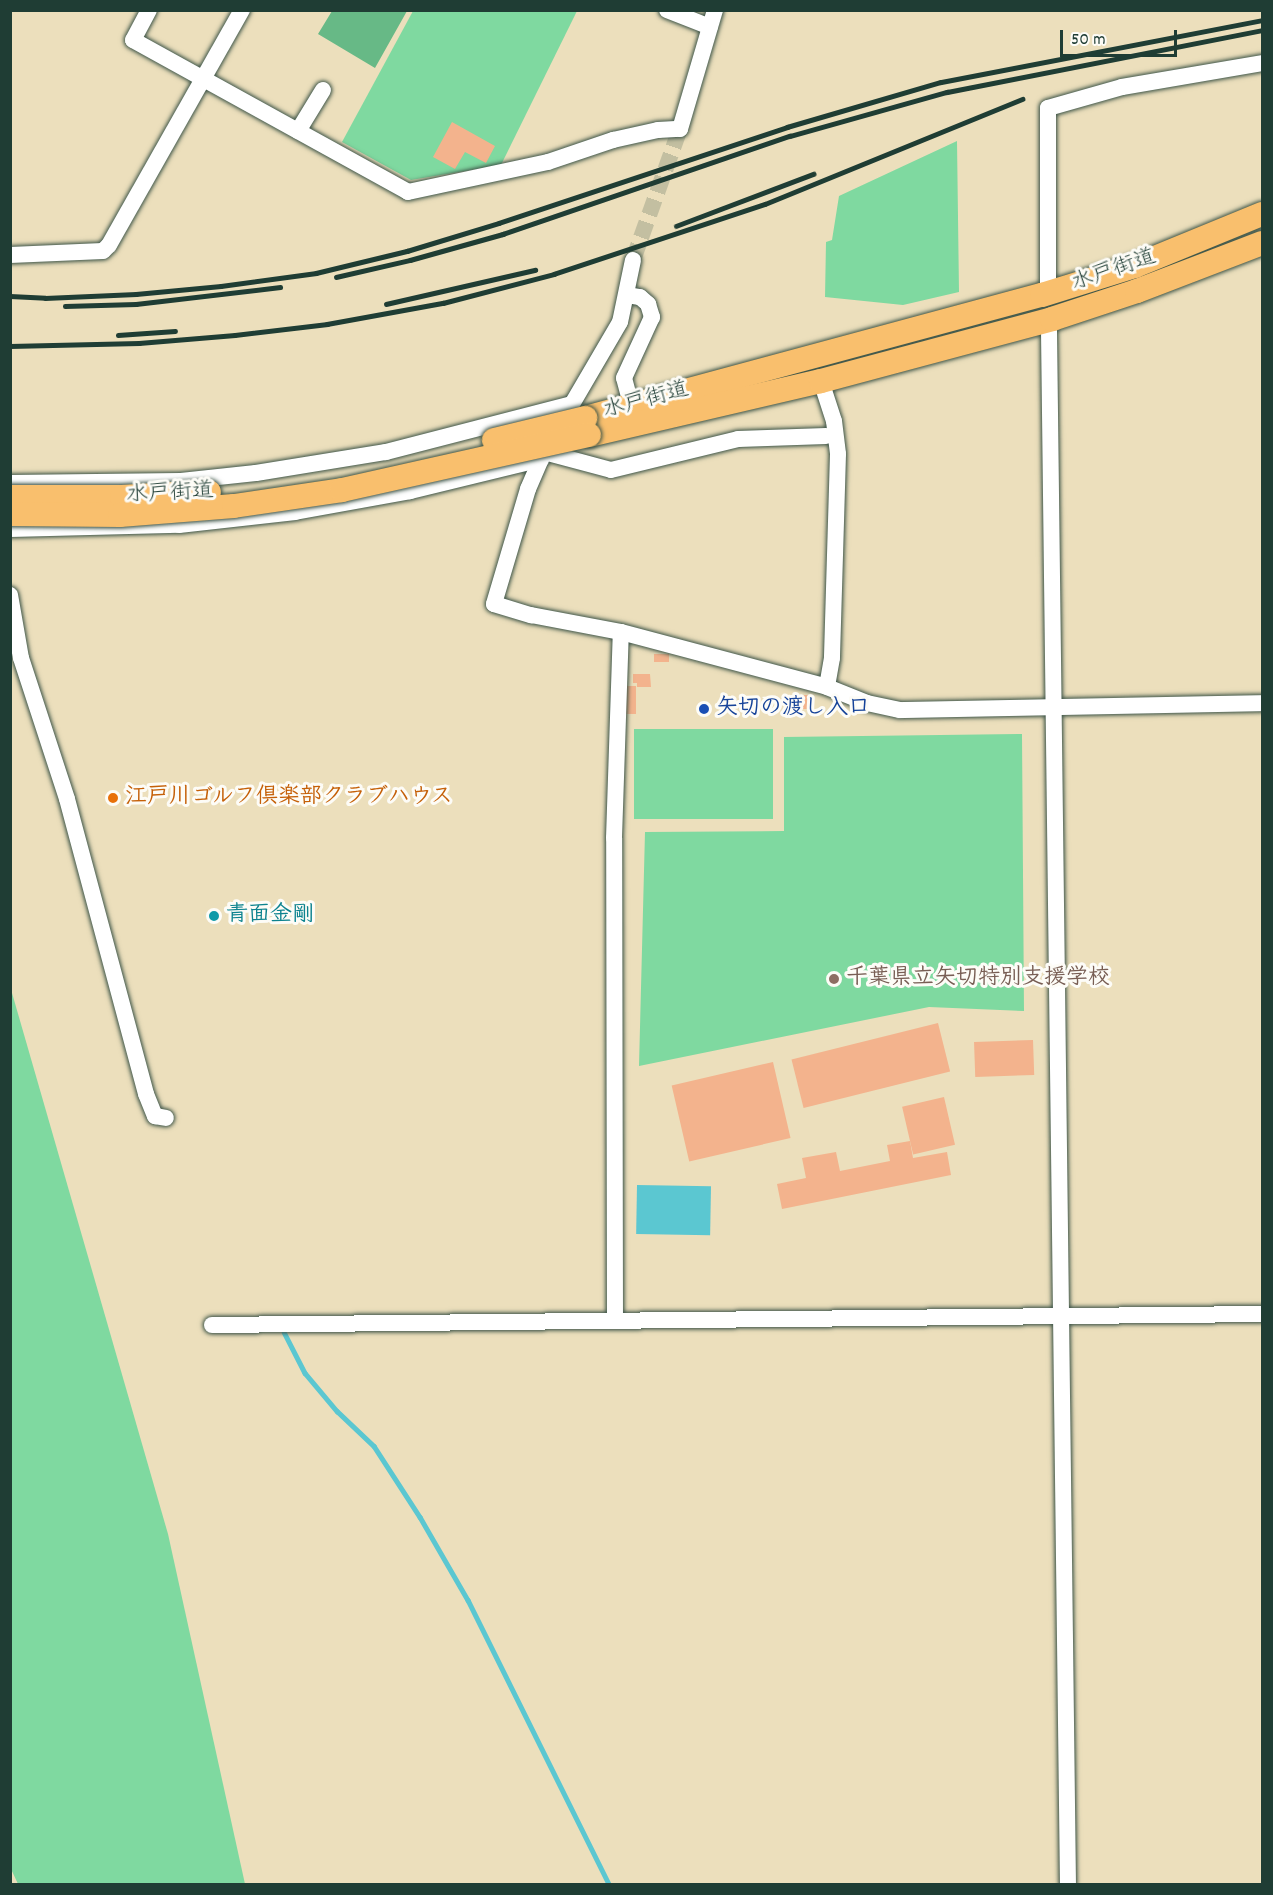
<!DOCTYPE html>
<meta charset="utf-8">
<style>
body{margin:0}
#map{position:relative;width:1273px;height:1895px;overflow:hidden;background:#ecdfbc;font-family:Dekko,"Klee One",sans-serif}
div>[style]{position:absolute}
.green>*{inset:0;background:#7fd9a0;transform-origin:0 0}
.forest>*{inset:0;background:#67b986}
.water>*{inset:0;background:#5bc7d1;transform-origin:0 0}
.stream>*{height:4.5px;margin:-2.25px;padding:0 2.25px;transform-origin:2.25px;border-radius:2.25px;background:#5bc7d1}
.building>*{inset:0;background:#f3b38d;transform-origin:0 0}
.minor-tunnel>*{height:16px;margin-top:-8px;transform-origin:0;background:repeating-linear-gradient(90deg,#c3bfa1 0 16px,transparent 0 24px)}
.roads{filter:drop-shadow(0 0 2px #3e5548) drop-shadow(0 0 2px #3e5548)}
.minor>*{height:16px;margin:-8px;padding:0 8px;transform-origin:8px;border-radius:8px;background:#fff}
.highway>*{height:24px;margin:-12px;padding:0 12px;transform-origin:12px;border-radius:12px;background:#f9bf6d}
.rail>*{height:4.5px;margin:-2.25px;padding:0 2.25px;transform-origin:2.25px;border-radius:2.25px;background:#1f3d34}
.bridges{filter:drop-shadow(0 0 2px #3e5548) drop-shadow(0 0 2px #3e5548)}
.highway-bridge>*{height:24px;margin:-12px;padding:0 12px;transform-origin:12px;border-radius:12px;background:#f9bf6d}
.dots>*{width:16px;height:16px;translate:-50% -50%;box-sizing:border-box;border:3px solid #fdfcf7;border-radius:50%}
span{translate:-50% -50%;white-space:nowrap;text-align:center;line-height:1.15;-webkit-text-stroke:6px #fdfcf7;paint-order:stroke}
.street-label{font-size:22px;color:#1f3d34}
.transit-label{font-size:22px;color:#164399;font-weight:700}
.left{translate:0 -50%;text-align:left}
.food-label{font-size:22px;color:#c56008;font-weight:700}
.culture-label{font-size:22px;color:#0d838f;font-weight:700}
.education-label{font-size:22px;color:#785e54;font-weight:700}
.frame{position:absolute;inset:0;border:12px solid #1f3d34;pointer-events:none}
.scale{position:absolute;left:1060px;top:30px;width:117px;height:27px;box-sizing:border-box;border:3px solid #1f3d34;border-top:0;padding-left:8px;font-size:18px;line-height:21px;white-space:nowrap;color:#1f3d34;-webkit-text-stroke:4px #fdfcf7;paint-order:stroke}
</style>
<div id="map">
<div class="green">
<div style="clip-path:polygon(413px 11px,577px 11px,501px 165px,411px 180px,342px 142px)"></div>
<div style="clip-path:polygon(957px 141px,959px 292px,903px 305px,825px 297px,826px 242px,832px 240px,839px 196px)"></div>
<div style="left:773px;top:729px;width:90px;height:139px;rotate:90deg"></div>
<div style="clip-path:polygon(1022px 734px,1024px 1011px,929px 1007px,639px 1066px,645px 832px,784px 831px,784px 737px)"></div>
<div style="clip-path:polygon(10px 986px,168px 1534px,245px 1884px,18px 1884px,11px 1869px)"></div>
</div>
<div class="forest">
<div style="clip-path:polygon(332px 11px,332px 10px,407px 11px,375px 68px,318px 34px)"></div>
</div>
<div class="water">
<div style="left:637px;top:1185px;width:74px;height:49px;rotate:1deg"></div>
</div>
<div class="stream">
<div style="left:284px;top:1332px;width:46px;rotate:62.9deg"></div>
<div style="left:305px;top:1373px;width:50px;rotate:49.9deg"></div>
<div style="left:337px;top:1411px;width:51px;rotate:43.4deg"></div>
<div style="left:374px;top:1446px;width:85px;rotate:57.1deg"></div>
<div style="left:420px;top:1517px;width:96px;rotate:60deg"></div>
<div style="left:468px;top:1600px;width:317px;rotate:63.6deg"></div>
</div>
<div class="building">
<div style="clip-path:polygon(452px 122px,495px 146px,486px 163px,465px 152px,455px 169px,433px 157px)"></div>
<div style="left:669px;top:654px;width:8px;height:15px;rotate:90deg"></div>
<div style="clip-path:polygon(633px 674px,650px 674px,651px 687px,637px 687px,637px 683px,633px 683px)"></div>
<div style="left:625px;top:686px;width:11px;height:28px"></div>
<div style="left:810px;top:695px;width:14px;height:21px;rotate:90deg"></div>
<div style="left:938px;top:1023px;width:50px;height:151px;rotate:76deg"></div>
<div style="left:1033px;top:1040px;width:35px;height:59px;rotate:88deg"></div>
<div style="left:773px;top:1062px;width:78px;height:104px;rotate:77deg"></div>
<div style="left:944px;top:1097px;width:49px;height:43px;rotate:77deg"></div>
<div style="clip-path:polygon(910px 1141px,913px 1158px,947px 1152px,951px 1175px,782px 1209px,777px 1184px,806px 1178px,802px 1158px,836px 1152px,840px 1171px,890px 1161px,887px 1145px)"></div>
</div>
<div class="minor-tunnel">
<div style="left:633px;top:260px;width:139px;rotate:-70.3deg"></div>
</div>
<div class="roads">
<div class="minor">
<div style="left:149px;top:10px;width:34px;rotate:118deg"></div>
<div style="left:133px;top:40px;width:314px;rotate:28.9deg"></div>
<div style="left:408px;top:192px;width:143px;rotate:-12.1deg"></div>
<div style="left:548px;top:162px;width:69px;rotate:-18.7deg"></div>
<div style="left:613px;top:140px;width:46px;rotate:-12.5deg"></div>
<div style="left:658px;top:130px;width:22px;rotate:-3deg"></div>
<div style="left:680px;top:129px;width:124px;rotate:-73.6deg"></div>
<div style="left:667px;top:10px;width:46px;rotate:21.6deg"></div>
<div style="left:298px;top:131px;width:48px;rotate:-58.6deg"></div>
<div style="left:10px;top:255px;width:93px;rotate:-2.5deg"></div>
<div style="left:103px;top:251px;width:8px;rotate:-45deg"></div>
<div style="left:109px;top:245px;width:270px;rotate:-60.5deg"></div>
<div style="left:633px;top:260px;width:63px;rotate:101.8deg"></div>
<div style="left:620px;top:322px;width:151px;rotate:120.3deg"></div>
<div style="left:544px;top:452px;width:40px;rotate:113.4deg"></div>
<div style="left:528px;top:489px;width:120px;rotate:106.5deg"></div>
<div style="left:494px;top:604px;width:39px;rotate:17deg"></div>
<div style="left:531px;top:615px;width:92px;rotate:10.7deg"></div>
<div style="left:621px;top:632px;width:213px;rotate:14.9deg"></div>
<div style="left:827px;top:687px;width:43px;rotate:21.8deg"></div>
<div style="left:867px;top:703px;width:34px;rotate:12deg"></div>
<div style="left:900px;top:710px;width:362px;rotate:-1.1deg"></div>
<div style="left:1048px;top:283px;width:175px;rotate:-90deg"></div>
<div style="left:1048px;top:108px;width:77px;rotate:-15.8deg"></div>
<div style="left:1122px;top:87px;width:142px;rotate:-9.7deg"></div>
<div style="left:627px;top:295px;width:13px;rotate:9deg"></div>
<div style="left:640px;top:297px;width:11px;rotate:41deg"></div>
<div style="left:648px;top:304px;width:14px;rotate:73deg"></div>
<div style="left:652px;top:317px;width:67px;rotate:114.7deg"></div>
<div style="left:624px;top:378px;width:28px;rotate:75deg"></div>
<div style="left:1049px;top:331px;width:1553px;rotate:89.3deg"></div>
<div style="left:821px;top:381px;width:42px;rotate:72deg"></div>
<div style="left:834px;top:421px;width:33px;rotate:83deg"></div>
<div style="left:838px;top:454px;width:204px;rotate:91.7deg"></div>
<div style="left:832px;top:658px;width:29px;rotate:100deg"></div>
<div style="left:544px;top:452px;width:69px;rotate:15deg"></div>
<div style="left:611px;top:470px;width:131px;rotate:-13.7deg"></div>
<div style="left:738px;top:439px;width:88px;rotate:-2deg"></div>
<div style="left:10px;top:483px;width:171px;rotate:-0.7deg"></div>
<div style="left:181px;top:481px;width:75px;rotate:-6.1deg"></div>
<div style="left:256px;top:473px;width:132px;rotate:-9.2deg"></div>
<div style="left:386px;top:452px;width:191px;rotate:-14.5deg"></div>
<div style="left:10px;top:529px;width:169px;rotate:-1.4deg"></div>
<div style="left:179px;top:525px;width:117px;rotate:-6.4deg"></div>
<div style="left:295px;top:512px;width:117px;rotate:-10.3deg"></div>
<div style="left:410px;top:491px;width:135px;rotate:-13.7deg"></div>
<div style="left:10px;top:595px;width:64px;rotate:80.1deg"></div>
<div style="left:21px;top:658px;width:148px;rotate:71.9deg"></div>
<div style="left:67px;top:799px;width:305px;rotate:75deg"></div>
<div style="left:146px;top:1094px;width:24px;rotate:68deg"></div>
<div style="left:155px;top:1116px;width:11px;rotate:10deg"></div>
<div style="left:615px;top:1320px;width:482px;rotate:-90.1deg"></div>
<div style="left:614px;top:838px;width:206px;rotate:-88.1deg"></div>
<div style="left:212px;top:1325px;width:1050px;rotate:-0.6deg"></div>
</div>
<div class="highway">
<div style="left:585px;top:418px;width:473px;rotate:-15.1deg"></div>
<div style="left:1042px;top:295px;width:97px;rotate:-17.3deg"></div>
<div style="left:1135px;top:266px;width:137px;rotate:-22.3deg"></div>
<div style="left:589px;top:435px;width:238px;rotate:-13.1deg"></div>
<div style="left:821px;top:381px;width:239px;rotate:-15deg"></div>
<div style="left:1052px;top:319px;width:89px;rotate:-18.2deg"></div>
<div style="left:1137px;top:291px;width:134px;rotate:-21deg"></div>
</div>
</div>
<div class="rail">
<div style="left:676px;top:226px;width:147px;rotate:-20.8deg"></div>
<div style="left:336px;top:277px;width:76px;rotate:-12.9deg"></div>
<div style="left:410px;top:260px;width:97px;rotate:-15.6deg"></div>
<div style="left:503px;top:234px;width:303px;rotate:-18.9deg"></div>
<div style="left:790px;top:136px;width:163px;rotate:-15.7deg"></div>
<div style="left:947px;top:92px;width:321px;rotate:-11.1deg"></div>
<div style="left:10px;top:296px;width:35px;rotate:3deg"></div>
<div style="left:45px;top:298px;width:91px;rotate:-2.5deg"></div>
<div style="left:136px;top:294px;width:85px;rotate:-5.4deg"></div>
<div style="left:221px;top:286px;width:96px;rotate:-7.8deg"></div>
<div style="left:316px;top:273px;width:94px;rotate:-13.6deg"></div>
<div style="left:407px;top:251px;width:96px;rotate:-16.9deg"></div>
<div style="left:499px;top:223px;width:304px;rotate:-18.4deg"></div>
<div style="left:787px;top:127px;width:160px;rotate:-16.3deg"></div>
<div style="left:941px;top:82px;width:327px;rotate:-10.9deg"></div>
<div style="left:386px;top:304px;width:153px;rotate:-12.9deg"></div>
<div style="left:65px;top:306px;width:71px;rotate:-1.6deg"></div>
<div style="left:136px;top:304px;width:145px;rotate:-6.7deg"></div>
<div style="left:118px;top:335px;width:57px;rotate:-4deg"></div>
<div style="left:10px;top:346px;width:129px;rotate:-1.3deg"></div>
<div style="left:139px;top:343px;width:96px;rotate:-4.8deg"></div>
<div style="left:235px;top:335px;width:93px;rotate:-6.8deg"></div>
<div style="left:327px;top:324px;width:118px;rotate:-10.3deg"></div>
<div style="left:443px;top:303px;width:115px;rotate:-14.6deg"></div>
<div style="left:554px;top:274px;width:222px;rotate:-18.4deg"></div>
<div style="left:765px;top:204px;width:278px;rotate:-22.2deg"></div>
</div>
<div class="bridges">
<div class="highway-bridge">
<div style="left:494px;top:440px;width:94px;rotate:-13.6deg"></div>
<div style="left:10px;top:497px;width:112px"></div>
<div style="left:122px;top:497px;width:87px;rotate:-3.3deg"></div>
<div style="left:10px;top:514px;width:110px;rotate:0.5deg"></div>
<div style="left:120px;top:515px;width:114px;rotate:-4.5deg"></div>
<div style="left:234px;top:506px;width:109px;rotate:-8.4deg"></div>
<div style="left:342px;top:490px;width:253px;rotate:-12.6deg"></div>
</div>
</div>
<div class="dots">
<div style="left:704px;top:709px;background:#1a4fb4"></div>
<div style="left:113px;top:798px;background:#e8710a"></div>
<div style="left:214px;top:916px;background:#0f9aa8"></div>
<div style="left:834px;top:979px;background:#8d6e63"></div>
</div>
<div class="street-label">
<span style="left:1114px;top:271px;rotate:-19deg">水戸街道</span>
<span style="left:646px;top:401px;rotate:-15deg">水戸街道</span>
<span style="left:170px;top:494px;rotate:-3deg">水戸街道</span>
</div>
<div class="transit-label">
<span class="left" style="left:716px;top:709px">矢切の渡し入口</span>
</div>
<div class="food-label">
<span class="left" style="left:125px;top:798px">江戸川ゴルフ倶楽部クラブハウス</span>
</div>
<div class="culture-label">
<span class="left" style="left:226px;top:916px">青面金剛</span>
</div>
<div class="education-label">
<span class="left" style="left:846px;top:979px">千葉県立矢切特別支援学校</span>
</div>
<div class="frame"></div>
<div class="scale">50 m</div>
</div>
